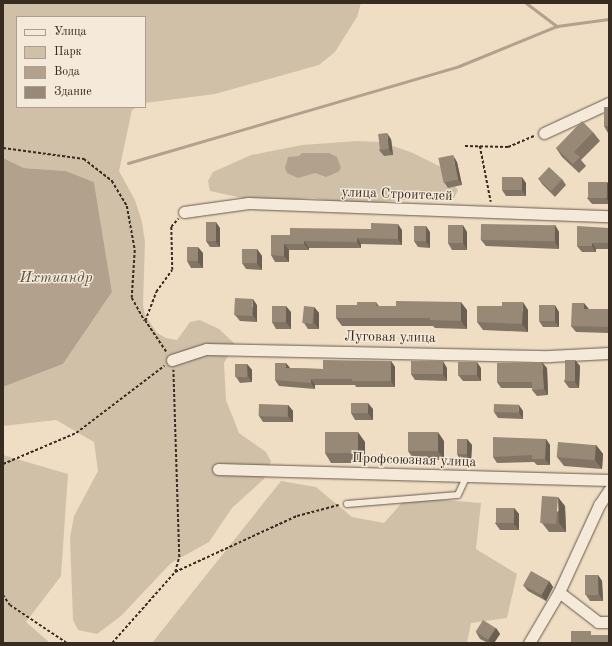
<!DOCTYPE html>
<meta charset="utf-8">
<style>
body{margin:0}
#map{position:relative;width:612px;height:646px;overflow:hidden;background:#f0dec4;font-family:"Old Standard TT",serif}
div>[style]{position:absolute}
.green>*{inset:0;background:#d1c0a8}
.water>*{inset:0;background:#b1a18d}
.stream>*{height:3px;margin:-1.5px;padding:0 1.5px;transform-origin:1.5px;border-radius:1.5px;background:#b1a18d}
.path>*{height:1.5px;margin-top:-0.75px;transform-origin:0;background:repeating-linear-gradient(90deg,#382b21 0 3px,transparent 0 5px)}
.roads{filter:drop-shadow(0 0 1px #66584a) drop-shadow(0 0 1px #66584a)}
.lane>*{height:5.5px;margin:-2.75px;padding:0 2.75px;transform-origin:2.75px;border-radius:2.75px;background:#f5ead9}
.street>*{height:11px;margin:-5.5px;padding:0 5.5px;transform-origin:5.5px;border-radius:5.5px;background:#f5ead9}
.wall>*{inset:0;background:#837565}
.shaded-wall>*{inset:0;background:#6a5f53}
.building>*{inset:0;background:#988876;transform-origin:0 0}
span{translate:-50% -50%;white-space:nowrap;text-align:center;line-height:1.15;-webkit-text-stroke:3px #f5ead9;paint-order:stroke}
.street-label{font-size:14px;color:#382b21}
.water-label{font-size:15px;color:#5c4e41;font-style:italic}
.frame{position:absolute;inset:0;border:4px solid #382b21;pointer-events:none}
.legend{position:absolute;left:16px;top:16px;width:130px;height:92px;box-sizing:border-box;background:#f5ead9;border:1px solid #a99e8f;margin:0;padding:5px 7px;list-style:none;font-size:12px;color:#382b21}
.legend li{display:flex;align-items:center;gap:8px;height:20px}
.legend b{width:20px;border:1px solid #a99e8f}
</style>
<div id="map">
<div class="green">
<div style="clip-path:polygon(3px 3px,361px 3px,357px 17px,335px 52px,319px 65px,215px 94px,145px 103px,145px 17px,17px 17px,17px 107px,137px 107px,132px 110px,119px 171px,135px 200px,142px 222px,145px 242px,143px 305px,145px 315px,157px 333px,166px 338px,177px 340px,190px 322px,200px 320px,219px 329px,235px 344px,224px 363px,226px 400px,239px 433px,266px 452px,271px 461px,264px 479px,232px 508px,209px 542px,171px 563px,121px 616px,97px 634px,78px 630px,73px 620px,70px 538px,74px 516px,98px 471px,94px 442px,56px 420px,3px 426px,3px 387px,63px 364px,112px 292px,94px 182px,66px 171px,24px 168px,3px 158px)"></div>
<div style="clip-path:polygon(357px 141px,382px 142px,413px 153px,441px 167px,458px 190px,454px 198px,401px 200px,356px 205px,313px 198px,260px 202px,210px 191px,208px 181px,213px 172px,251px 155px,302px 145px)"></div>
<div style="clip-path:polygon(3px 455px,68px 474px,61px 576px,26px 622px,50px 643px,3px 643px)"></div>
<div style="clip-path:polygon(281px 481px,316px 487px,352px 517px,384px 523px,407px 497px,481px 503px,476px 549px,517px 574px,507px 618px,471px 623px,467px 643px,152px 643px)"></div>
</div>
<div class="water">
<div style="clip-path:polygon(302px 153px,329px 153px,337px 157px,341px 168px,338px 172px,326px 177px,315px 173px,298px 178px,287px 173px,285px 168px,288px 157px,299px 156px)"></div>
<div style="clip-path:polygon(3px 158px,24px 168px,66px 171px,94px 182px,112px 292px,63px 364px,3px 387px)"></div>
</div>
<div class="stream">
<div style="left:526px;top:3px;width:39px;rotate:37deg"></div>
<div style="left:128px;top:163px;width:345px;rotate:-16.3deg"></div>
<div style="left:459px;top:66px;width:106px;rotate:-22.2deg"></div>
<div style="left:557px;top:26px;width:52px;rotate:-7.7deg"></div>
</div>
<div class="path">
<div style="left:465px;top:146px;width:43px;rotate:1.3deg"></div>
<div style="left:508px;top:147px;width:28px;rotate:-23deg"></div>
<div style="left:480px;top:146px;width:57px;rotate:78.9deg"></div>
<div style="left:3px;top:148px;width:82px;rotate:7.7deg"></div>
<div style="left:84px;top:159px;width:36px;rotate:38deg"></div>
<div style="left:112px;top:181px;width:29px;rotate:59deg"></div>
<div style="left:127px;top:206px;width:45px;rotate:79.7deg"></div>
<div style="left:135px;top:250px;width:48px;rotate:93.6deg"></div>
<div style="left:132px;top:298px;width:26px;rotate:61deg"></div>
<div style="left:166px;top:352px;width:37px;rotate:-124deg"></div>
<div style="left:145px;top:321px;width:31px;rotate:-69deg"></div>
<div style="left:156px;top:292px;width:27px;rotate:-54deg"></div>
<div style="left:172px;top:270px;width:43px;rotate:-91.3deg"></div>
<div style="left:171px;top:227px;width:11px;rotate:-49deg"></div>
<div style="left:3px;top:464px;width:79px;rotate:-23deg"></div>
<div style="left:76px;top:433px;width:111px;rotate:-37.3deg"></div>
<div style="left:175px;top:572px;width:134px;rotate:-24.7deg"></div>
<div style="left:297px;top:516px;width:43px;rotate:-14.7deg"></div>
<div style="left:3px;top:595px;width:12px;rotate:55deg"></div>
<div style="left:10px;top:605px;width:69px;rotate:33.7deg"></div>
<div style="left:112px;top:643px;width:95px;rotate:-48.4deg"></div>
<div style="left:175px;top:572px;width:16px;rotate:-75deg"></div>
<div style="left:179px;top:557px;width:187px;rotate:-91.8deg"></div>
</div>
<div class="roads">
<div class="lane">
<div style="left:347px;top:504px;width:111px;rotate:-4.6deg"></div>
<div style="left:458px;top:495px;width:21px;rotate:-65deg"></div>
</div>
<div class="street">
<div style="left:544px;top:133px;width:72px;rotate:-24.8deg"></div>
<div style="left:184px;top:212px;width:65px;rotate:-8deg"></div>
<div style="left:248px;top:203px;width:361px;rotate:2.1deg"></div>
<div style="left:172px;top:360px;width:36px;rotate:-18deg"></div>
<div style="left:206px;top:349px;width:343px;rotate:1.2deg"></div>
<div style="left:549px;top:356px;width:60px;rotate:-2.9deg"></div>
<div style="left:218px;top:469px;width:391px;rotate:1.6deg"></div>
<div style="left:559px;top:592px;width:49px;rotate:37.6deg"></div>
<div style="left:598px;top:622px;width:11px"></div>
<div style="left:529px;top:643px;width:59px;rotate:-59.5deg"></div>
<div style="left:559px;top:592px;width:96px;rotate:-65.3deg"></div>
<div style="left:599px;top:505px;width:18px;rotate:-56deg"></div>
</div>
</div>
<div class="wall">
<div style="clip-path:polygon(609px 107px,609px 133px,608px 133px,604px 126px)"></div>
<div style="clip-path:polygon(593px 132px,600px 141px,581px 160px,586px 166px,579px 173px,562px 157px,556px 148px)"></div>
<div style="clip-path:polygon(391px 139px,393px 155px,384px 156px,379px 150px)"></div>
<div style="clip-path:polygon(457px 162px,462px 185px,448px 188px,444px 182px)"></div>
<div style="clip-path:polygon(538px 178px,562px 179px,566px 185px,555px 197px,542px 184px)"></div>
<div style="clip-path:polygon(607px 182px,609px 185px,609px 204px,592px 204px,587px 198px)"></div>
<div style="clip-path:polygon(526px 183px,526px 196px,506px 196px,502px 190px)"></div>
<div style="clip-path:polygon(555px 225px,559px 232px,559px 249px,486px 246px,481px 240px)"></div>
<div style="clip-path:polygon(220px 228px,220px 247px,210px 247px,206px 241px)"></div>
<div style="clip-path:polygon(609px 228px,609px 249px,596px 249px,596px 252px,582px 252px,577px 246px)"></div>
<div style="clip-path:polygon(402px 230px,402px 245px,361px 244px,361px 248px,309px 248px,309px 250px,289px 250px,289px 262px,275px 262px,271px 255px,290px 235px)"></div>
<div style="clip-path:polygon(430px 232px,430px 248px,418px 247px,414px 241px)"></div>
<div style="clip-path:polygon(467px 232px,467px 250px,452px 250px,448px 243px)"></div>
<div style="clip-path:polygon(257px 249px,262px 256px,262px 270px,246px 269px,242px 263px)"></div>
<div style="clip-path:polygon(203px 253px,203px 268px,191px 268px,187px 261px)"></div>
<div style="clip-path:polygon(376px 302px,379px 306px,467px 310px,467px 329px,435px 328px,433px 326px,342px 326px,336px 318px,357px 305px)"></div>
<div style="clip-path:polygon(257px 305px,257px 322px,240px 321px,235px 315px)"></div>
<div style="clip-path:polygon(314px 307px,319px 313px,319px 329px,308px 329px,304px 323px)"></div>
<div style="clip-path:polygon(609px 309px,609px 333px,576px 332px,571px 326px)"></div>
<div style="clip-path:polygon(528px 310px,528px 332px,483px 330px,477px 322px)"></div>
<div style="clip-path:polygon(291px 312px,291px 329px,276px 329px,272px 322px)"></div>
<div style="clip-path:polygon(559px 312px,559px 327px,543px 327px,539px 321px)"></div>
<div style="clip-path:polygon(575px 360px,580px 366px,579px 388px,569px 388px,564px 381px)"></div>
<div style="clip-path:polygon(391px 361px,395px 367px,395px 387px,356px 387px,355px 385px,315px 385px,315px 389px,279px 386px,275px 380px,290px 368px,323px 369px)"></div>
<div style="clip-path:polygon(247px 364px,252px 370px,252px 382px,240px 383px,236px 377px)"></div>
<div style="clip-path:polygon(447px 368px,447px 381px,415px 380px,411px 374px)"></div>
<div style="clip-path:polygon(481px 368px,481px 381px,463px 381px,458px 375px)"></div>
<div style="clip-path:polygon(547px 368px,548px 395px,537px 396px,532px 390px,532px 388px,501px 388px,497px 382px)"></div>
<div style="clip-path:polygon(288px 405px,293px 411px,293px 422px,263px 422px,259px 416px)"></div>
<div style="clip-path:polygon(373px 409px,373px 420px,355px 420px,351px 413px)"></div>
<div style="clip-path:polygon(523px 411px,523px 419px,498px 418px,494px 412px)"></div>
<div style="clip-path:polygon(467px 439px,472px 445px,471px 461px,461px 461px,457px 454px)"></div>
<div style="clip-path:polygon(546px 439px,550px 445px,550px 465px,537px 465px,534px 462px,497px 463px,493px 457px)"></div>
<div style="clip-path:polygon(444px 441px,444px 460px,414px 460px,408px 451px)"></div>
<div style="clip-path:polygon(365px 442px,365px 463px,331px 463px,325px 453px)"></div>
<div style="clip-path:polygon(596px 445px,603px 454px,602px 469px,564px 466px,557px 457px)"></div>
<div style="clip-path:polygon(565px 506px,566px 532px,549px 532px,542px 523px)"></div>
<div style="clip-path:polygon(514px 508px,519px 514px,519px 530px,500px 530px,495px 523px)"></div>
<div style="clip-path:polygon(598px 575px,602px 581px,603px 601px,590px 601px,586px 595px)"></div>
<div style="clip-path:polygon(549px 581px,553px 587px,546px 601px,528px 591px,523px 585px)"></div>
<div style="clip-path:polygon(496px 628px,500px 634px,494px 643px,488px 643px,480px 639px,476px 632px)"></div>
</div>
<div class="shaded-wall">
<div style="clip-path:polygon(387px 133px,391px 139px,393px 155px,389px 149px)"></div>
<div style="clip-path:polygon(453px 155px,457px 162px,462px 185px,458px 179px)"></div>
<div style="clip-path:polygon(522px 177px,526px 183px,526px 196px,522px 190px)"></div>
<div style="clip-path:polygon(607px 182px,609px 185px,609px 202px,606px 198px)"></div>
<div style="clip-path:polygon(216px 222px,220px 228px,220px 247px,215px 241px)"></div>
<div style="clip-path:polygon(398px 224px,402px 230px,402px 245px,398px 239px)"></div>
<div style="clip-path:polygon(463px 225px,467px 232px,467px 250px,463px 243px)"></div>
<div style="clip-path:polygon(555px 225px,559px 232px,559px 249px,555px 242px)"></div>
<div style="clip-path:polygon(426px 226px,430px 232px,430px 248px,426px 241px)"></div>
<div style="clip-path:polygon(357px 238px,361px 244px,361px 248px,357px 242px)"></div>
<div style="clip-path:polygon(304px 241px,309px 248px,309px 250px,304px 244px)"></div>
<div style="clip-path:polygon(592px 243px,596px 249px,596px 252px,592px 246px)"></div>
<div style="clip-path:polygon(284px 244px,289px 250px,289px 262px,284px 256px)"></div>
<div style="clip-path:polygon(198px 247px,203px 253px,203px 268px,198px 262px)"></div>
<div style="clip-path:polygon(257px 249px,262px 256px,262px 270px,257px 263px)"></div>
<div style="clip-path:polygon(253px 299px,257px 305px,257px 322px,253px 315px)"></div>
<div style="clip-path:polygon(461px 302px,467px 310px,467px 329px,461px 321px)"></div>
<div style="clip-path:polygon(523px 302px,528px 310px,528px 332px,522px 324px)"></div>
<div style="clip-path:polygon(584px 303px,589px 309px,584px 309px)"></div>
<div style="clip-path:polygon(555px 305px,559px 312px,559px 327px,555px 321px)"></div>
<div style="clip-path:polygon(286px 306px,291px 312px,291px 329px,286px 322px)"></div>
<div style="clip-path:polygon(314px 307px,319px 313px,319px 329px,314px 323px)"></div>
<div style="clip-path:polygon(575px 360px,580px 366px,579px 388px,575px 382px)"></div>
<div style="clip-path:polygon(391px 361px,395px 367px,395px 387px,391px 381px)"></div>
<div style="clip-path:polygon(443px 361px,447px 368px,447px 381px,443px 374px)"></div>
<div style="clip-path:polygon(477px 362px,481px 368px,481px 381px,477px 375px)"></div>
<div style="clip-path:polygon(542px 362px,547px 368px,548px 395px,544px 389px)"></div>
<div style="clip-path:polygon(286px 363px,291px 369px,286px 368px)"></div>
<div style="clip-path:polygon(247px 364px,252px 370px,252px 382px,248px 376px)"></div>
<div style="clip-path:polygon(311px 379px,315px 385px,315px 389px,311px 383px)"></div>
<div style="clip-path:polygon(368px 403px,373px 409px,373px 420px,368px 413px)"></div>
<div style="clip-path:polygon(288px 405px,293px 411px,293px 422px,288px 416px)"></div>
<div style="clip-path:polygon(519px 405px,523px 411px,523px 419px,519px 412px)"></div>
<div style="clip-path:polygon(358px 432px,365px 442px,365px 463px,358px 454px)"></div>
<div style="clip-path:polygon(438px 432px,444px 441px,444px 460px,438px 451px)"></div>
<div style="clip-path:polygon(467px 439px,472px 445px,471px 461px,467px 455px)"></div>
<div style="clip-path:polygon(546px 439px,550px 445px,550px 465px,545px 459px)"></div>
<div style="clip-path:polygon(596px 445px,603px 454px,602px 469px,595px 460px)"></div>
<div style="clip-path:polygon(558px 497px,565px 506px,566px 532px,559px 523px)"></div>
<div style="clip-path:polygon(514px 508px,519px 514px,519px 530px,514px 524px)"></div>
<div style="clip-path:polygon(598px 575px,602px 581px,603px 601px,599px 594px)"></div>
<div style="clip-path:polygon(549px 581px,553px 587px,546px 601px,541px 595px)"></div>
<div style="clip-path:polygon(496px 628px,500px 634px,494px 643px,491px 643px,488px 640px)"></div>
</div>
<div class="building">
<div style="left:604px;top:107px;width:5px;height:19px"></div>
<div style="clip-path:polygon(582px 121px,593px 132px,574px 152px,580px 157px,573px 164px,556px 148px)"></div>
<div style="left:387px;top:133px;width:16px;height:9px;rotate:83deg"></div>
<div style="left:453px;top:155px;width:25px;height:15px;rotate:78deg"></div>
<div style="left:549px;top:167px;width:18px;height:16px;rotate:43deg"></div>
<div style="left:502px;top:177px;width:20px;height:13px"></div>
<div style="left:588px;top:182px;width:19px;height:16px"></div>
<div style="left:206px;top:222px;width:10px;height:19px"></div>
<div style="clip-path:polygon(371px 223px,398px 224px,398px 239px,357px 238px,357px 242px,304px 241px,304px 244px,284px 244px,284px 256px,271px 255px,271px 235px,290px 235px,290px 228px,371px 229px)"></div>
<div style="left:481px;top:224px;width:74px;height:16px;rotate:1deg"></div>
<div style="left:448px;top:225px;width:15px;height:18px"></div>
<div style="left:414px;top:226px;width:12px;height:15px"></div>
<div style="clip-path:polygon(577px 226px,609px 228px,609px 243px,592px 243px,592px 246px,577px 246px)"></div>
<div style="left:187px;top:247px;width:11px;height:14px"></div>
<div style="left:242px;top:249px;width:15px;height:14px"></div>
<div style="left:235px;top:298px;width:18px;height:17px;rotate:3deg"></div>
<div style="clip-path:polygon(396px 301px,461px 302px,461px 321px,430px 320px,430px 318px,336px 318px,336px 305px,357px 305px,357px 302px,376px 302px,376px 306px,396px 306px)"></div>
<div style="clip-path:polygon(502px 302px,523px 302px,522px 324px,477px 322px,477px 306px,502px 306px)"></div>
<div style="clip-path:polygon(572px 303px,584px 303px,584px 309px,609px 309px,609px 327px,571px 326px)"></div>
<div style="left:539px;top:305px;width:16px;height:16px"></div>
<div style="left:272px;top:306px;width:14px;height:16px"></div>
<div style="left:304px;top:306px;width:10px;height:17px;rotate:6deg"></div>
<div style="clip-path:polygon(323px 360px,391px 361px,391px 381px,352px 381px,352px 379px,311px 379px,311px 383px,275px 380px,275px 363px,286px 363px,286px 368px,323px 369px)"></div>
<div style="left:565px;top:360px;width:10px;height:21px"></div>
<div style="left:411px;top:361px;width:32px;height:13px"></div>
<div style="left:458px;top:362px;width:19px;height:13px"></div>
<div style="clip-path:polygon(542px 362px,544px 389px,532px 390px,532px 382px,497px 382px,497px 363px)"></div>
<div style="left:608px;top:362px;width:1px;height:11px"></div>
<div style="left:235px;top:364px;width:12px;height:13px"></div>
<div style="left:351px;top:403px;width:17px;height:10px"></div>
<div style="left:259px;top:404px;width:29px;height:12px;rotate:2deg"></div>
<div style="left:494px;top:404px;width:25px;height:8px;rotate:2deg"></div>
<div style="left:325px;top:432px;width:33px;height:21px"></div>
<div style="left:408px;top:432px;width:30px;height:19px"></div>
<div style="clip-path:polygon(493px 437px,546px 439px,545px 459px,532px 459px,532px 455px,493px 457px)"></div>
<div style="left:457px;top:439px;width:10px;height:15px"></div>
<div style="left:558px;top:442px;width:38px;height:15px;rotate:5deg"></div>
<div style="left:542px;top:496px;width:16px;height:27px;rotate:4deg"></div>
<div style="left:496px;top:508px;width:18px;height:15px"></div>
<div style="left:531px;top:571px;width:21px;height:16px;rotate:29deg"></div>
<div style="left:585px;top:575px;width:13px;height:20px"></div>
<div style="left:483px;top:620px;width:15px;height:14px;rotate:32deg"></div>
<div style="clip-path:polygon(571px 631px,591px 631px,591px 635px,609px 635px,609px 643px,571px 643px)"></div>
</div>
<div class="street-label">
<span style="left:397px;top:194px;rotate:2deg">улица Строителей</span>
<span style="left:390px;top:337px;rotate:1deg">Луговая улица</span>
<span style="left:414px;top:460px;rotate:2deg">Профсоюзная улица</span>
</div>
<div class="water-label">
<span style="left:56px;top:279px">Ихтиандр</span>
</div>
<div class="frame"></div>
<ul class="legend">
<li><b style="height:5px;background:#f5ead9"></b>Улица</li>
<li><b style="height:11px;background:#d1c0a8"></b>Парк</li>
<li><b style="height:11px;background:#b1a18d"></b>Вода</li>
<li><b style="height:11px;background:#988876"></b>Здание</li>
</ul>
</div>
